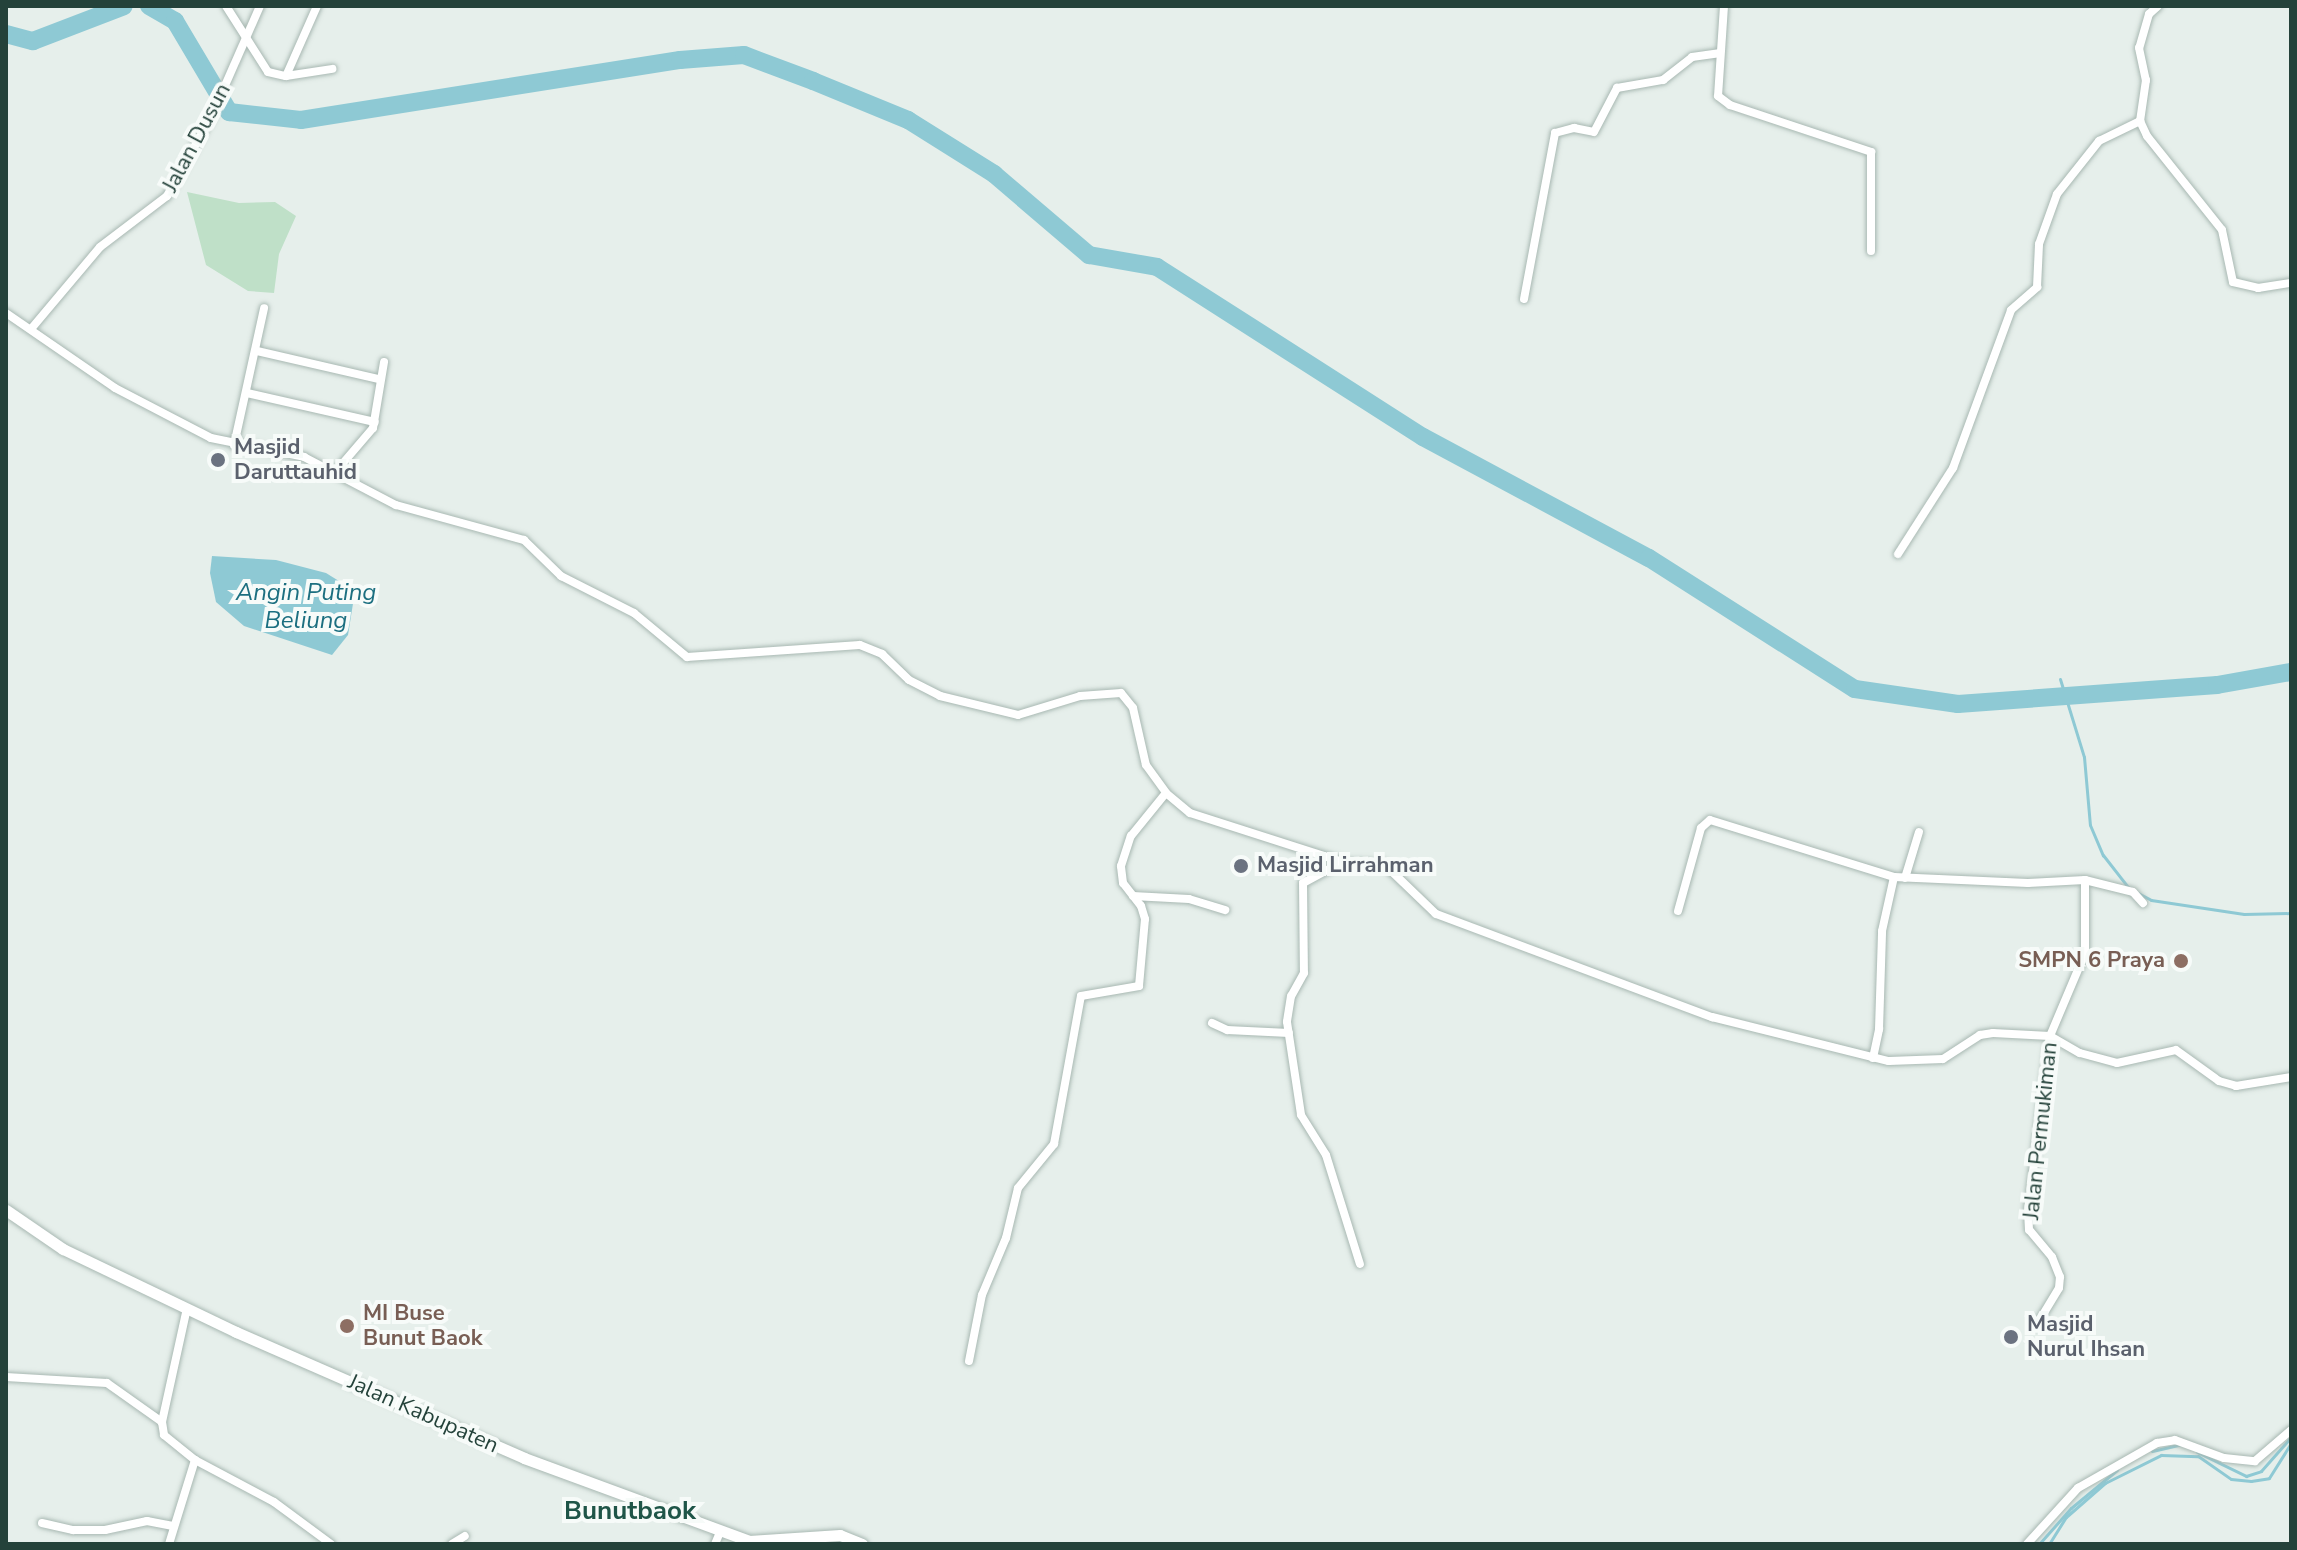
<!DOCTYPE html>
<style>
body{margin:0}
#map{position:relative;width:2297px;height:1550px;overflow:hidden;background:#e6efeb;font-family:"Nunito Sans",sans-serif}
div>[style]{position:absolute}
.green>*{inset:0;background:#bfe0c8}
.water>*{inset:0;background:#8ec9d4}
.stream>*{height:3px;margin:-1.5px;padding:0 1.5px;transform-origin:1.5px;border-radius:1.5px;background:#8ec9d4}
.river>*{height:18px;margin:-9px;padding:0 9px;transform-origin:9px;border-radius:9px;background:#8ec9d4}
.roads{filter:drop-shadow(0 0 2px #a8b8b2) drop-shadow(0 0 2px #a8b8b2)}
.street>*{height:8px;margin:-4px;padding:0 4px;transform-origin:4px;border-radius:4px;background:#fff}
.secondary>*{height:11px;margin:-5.5px;padding:0 5.5px;transform-origin:5.5px;border-radius:5.5px;background:#fff}
.dots>*{width:22px;height:22px;translate:-50% -50%;box-sizing:border-box;border:4px solid #f7fbf9;border-radius:50%}
span{translate:-50% -50%;white-space:nowrap;text-align:center;line-height:1.15;-webkit-text-stroke:8px #f7fbf9;paint-order:stroke}
.street-label{font-size:22px;color:#24423a}
.worship-label{font-size:22px;color:#5b616d;font-weight:700}
.left{translate:0 -50%;text-align:left}
.education-label{font-size:22px;color:#785e54;font-weight:700}
.right{translate:-100% -50%;text-align:right}
.water-label{font-size:24px;color:#1c6f80;font-style:italic}
.quarter-label{font-size:26px;color:#1f5548;font-weight:700}
.frame{position:absolute;inset:0;border:8px solid #24423a;pointer-events:none}
</style>
<div id="map">
<div class="green">
<div style="clip-path:polygon(187px 192px,239px 203px,275px 202px,296px 216px,279px 254px,274px 293px,248px 291px,206px 265px)"></div>
</div>
<div class="water">
<div style="clip-path:polygon(212px 556px,276px 560px,326px 573px,355px 591px,348px 635px,332px 655px,244px 626px,216px 602px,210px 573px)"></div>
</div>
<div class="stream">
<div style="left:2060px;top:679px;width:82px;rotate:72.9deg"></div>
<div style="left:2084px;top:757px;width:68px;rotate:85deg"></div>
<div style="left:2090px;top:825px;width:33px;rotate:67deg"></div>
<div style="left:2103px;top:855px;width:41px;rotate:52deg"></div>
<div style="left:2138px;top:893px;width:15px;rotate:28deg"></div>
<div style="left:2151px;top:900px;width:94px;rotate:8.6deg"></div>
<div style="left:2244px;top:914px;width:47px;rotate:-1.2deg"></div>
<div style="left:2152px;top:1451px;width:28px;rotate:-13deg"></div>
<div style="left:2197px;top:1452px;width:55px;rotate:26.1deg"></div>
<div style="left:2246px;top:1476px;width:16px;rotate:-18deg"></div>
<div style="left:2261px;top:1471px;width:45px;rotate:-48.6deg"></div>
<div style="left:2039px;top:1544px;width:48px;rotate:-48.4deg"></div>
<div style="left:2071px;top:1508px;width:60px;rotate:-39.6deg"></div>
<div style="left:2049px;top:1544px;width:32px;rotate:-58deg"></div>
<div style="left:2066px;top:1517px;width:52px;rotate:-41.1deg"></div>
<div style="left:2105px;top:1483px;width:63px;rotate:-26.6deg"></div>
<div style="left:2161px;top:1455px;width:37px;rotate:2deg"></div>
<div style="left:2198px;top:1456px;width:40px;rotate:34.9deg"></div>
<div style="left:2231px;top:1479px;width:20px;rotate:6deg"></div>
<div style="left:2251px;top:1481px;width:18px;rotate:-9deg"></div>
<div style="left:2269px;top:1478px;width:41px;rotate:-57.8deg"></div>
</div>
<div class="river">
<div style="left:149px;top:6px;width:30px;rotate:30deg"></div>
<div style="left:175px;top:21px;width:106px;rotate:59.3deg"></div>
<div style="left:229px;top:112px;width:72px;rotate:6.3deg"></div>
<div style="left:301px;top:120px;width:384px;rotate:-9deg"></div>
<div style="left:680px;top:60px;width:64px;rotate:-4.5deg"></div>
<div style="left:744px;top:55px;width:74px;rotate:20.6deg"></div>
<div style="left:813px;top:81px;width:103px;rotate:22.3deg"></div>
<div style="left:908px;top:120px;width:102px;rotate:32.1deg"></div>
<div style="left:994px;top:174px;width:125px;rotate:40.5deg"></div>
<div style="left:1089px;top:255px;width:69px;rotate:10deg"></div>
<div style="left:1157px;top:267px;width:316px;rotate:32.6deg"></div>
<div style="left:1423px;top:437px;width:256px;rotate:28.2deg"></div>
<div style="left:1649px;top:558px;width:244px;rotate:32.5deg"></div>
<div style="left:1855px;top:689px;width:104px;rotate:8.3deg"></div>
<div style="left:1958px;top:704px;width:260px;rotate:-4.2deg"></div>
<div style="left:2217px;top:685px;width:75px;rotate:-10deg"></div>
<div style="left:6px;top:34px;width:28px;rotate:15deg"></div>
<div style="left:33px;top:41px;width:97px;rotate:-21deg"></div>
</div>
<div class="roads">
<div class="street">
<div style="left:226px;top:6px;width:78px;rotate:57.5deg"></div>
<div style="left:268px;top:72px;width:18px;rotate:13deg"></div>
<div style="left:286px;top:76px;width:47px;rotate:-8.7deg"></div>
<div style="left:1724px;top:6px;width:90px;rotate:93.8deg"></div>
<div style="left:1718px;top:96px;width:15px;rotate:37deg"></div>
<div style="left:1730px;top:105px;width:149px;rotate:18.4deg"></div>
<div style="left:1871px;top:152px;width:99px;rotate:90deg"></div>
<div style="left:2158px;top:6px;width:12px;rotate:138deg"></div>
<div style="left:2149px;top:14px;width:35px;rotate:106deg"></div>
<div style="left:2139px;top:48px;width:33px;rotate:78deg"></div>
<div style="left:2146px;top:80px;width:41px;rotate:98.3deg"></div>
<div style="left:2140px;top:121px;width:17px;rotate:65deg"></div>
<div style="left:2147px;top:136px;width:120px;rotate:51.4deg"></div>
<div style="left:2222px;top:230px;width:53px;rotate:78.1deg"></div>
<div style="left:2233px;top:282px;width:26px;rotate:13deg"></div>
<div style="left:2258px;top:288px;width:33px;rotate:-9deg"></div>
<div style="left:286px;top:76px;width:77px;rotate:-66.1deg"></div>
<div style="left:1524px;top:299px;width:169px;rotate:-79.4deg"></div>
<div style="left:1555px;top:133px;width:20px;rotate:-15deg"></div>
<div style="left:1574px;top:128px;width:20px;rotate:11deg"></div>
<div style="left:1594px;top:132px;width:50px;rotate:-62.4deg"></div>
<div style="left:1617px;top:88px;width:47px;rotate:-9.9deg"></div>
<div style="left:1663px;top:80px;width:37px;rotate:-38deg"></div>
<div style="left:1692px;top:57px;width:27px;rotate:-8deg"></div>
<div style="left:6px;top:313px;width:132px;rotate:34.5deg"></div>
<div style="left:115px;top:388px;width:108px;rotate:27.5deg"></div>
<div style="left:211px;top:438px;width:95px;rotate:11.5deg"></div>
<div style="left:304px;top:457px;width:104px;rotate:27.6deg"></div>
<div style="left:396px;top:505px;width:133px;rotate:15.3deg"></div>
<div style="left:524px;top:540px;width:52px;rotate:44.2deg"></div>
<div style="left:561px;top:576px;width:82px;rotate:26.9deg"></div>
<div style="left:634px;top:613px;width:69px;rotate:39.7deg"></div>
<div style="left:687px;top:657px;width:173px;rotate:-4deg"></div>
<div style="left:860px;top:645px;width:24px;rotate:22deg"></div>
<div style="left:882px;top:654px;width:37px;rotate:44deg"></div>
<div style="left:909px;top:680px;width:35px;rotate:27deg"></div>
<div style="left:940px;top:696px;width:80px;rotate:13.7deg"></div>
<div style="left:1018px;top:715px;width:65px;rotate:-17deg"></div>
<div style="left:1080px;top:696px;width:41px;rotate:-4.2deg"></div>
<div style="left:1121px;top:693px;width:19px;rotate:51deg"></div>
<div style="left:1133px;top:708px;width:58px;rotate:77.2deg"></div>
<div style="left:1146px;top:765px;width:34px;rotate:54deg"></div>
<div style="left:1166px;top:793px;width:31px;rotate:40deg"></div>
<div style="left:1190px;top:813px;width:164px;rotate:17.8deg"></div>
<div style="left:1346px;top:863px;width:38px;rotate:2deg"></div>
<div style="left:1384px;top:864px;width:72px;rotate:43.9deg"></div>
<div style="left:1436px;top:914px;width:295px;rotate:20.5deg"></div>
<div style="left:1712px;top:1017px;width:182px;rotate:14deg"></div>
<div style="left:1889px;top:1061px;width:54px;rotate:-2.1deg"></div>
<div style="left:1943px;top:1059px;width:44px;rotate:-33deg"></div>
<div style="left:1980px;top:1035px;width:13px;rotate:-9deg"></div>
<div style="left:1993px;top:1033px;width:57px;rotate:3deg"></div>
<div style="left:2050px;top:1036px;width:34px;rotate:30deg"></div>
<div style="left:2080px;top:1053px;width:38px;rotate:15deg"></div>
<div style="left:2117px;top:1063px;width:60px;rotate:-12.4deg"></div>
<div style="left:2176px;top:1050px;width:53px;rotate:35.8deg"></div>
<div style="left:2219px;top:1081px;width:18px;rotate:16deg"></div>
<div style="left:2236px;top:1086px;width:56px;rotate:-9.3deg"></div>
<div style="left:31px;top:329px;width:107px;rotate:-49.9deg"></div>
<div style="left:100px;top:247px;width:84px;rotate:-37.3deg"></div>
<div style="left:167px;top:196px;width:93px;rotate:-60.9deg"></div>
<div style="left:212px;top:115px;width:119px;rotate:-66.2deg"></div>
<div style="left:257px;top:351px;width:124px;rotate:13deg"></div>
<div style="left:247px;top:393px;width:131px;rotate:12.8deg"></div>
<div style="left:234px;top:445px;width:140px;rotate:-77.6deg"></div>
<div style="left:337px;top:470px;width:55px;rotate:-49.4deg"></div>
<div style="left:373px;top:428px;width:67px;rotate:-80.5deg"></div>
<div style="left:1898px;top:554px;width:102px;rotate:-57.4deg"></div>
<div style="left:1953px;top:468px;width:168px;rotate:-69.8deg"></div>
<div style="left:2011px;top:310px;width:35px;rotate:-41deg"></div>
<div style="left:2037px;top:287px;width:43px;rotate:-87.3deg"></div>
<div style="left:2039px;top:244px;width:53px;rotate:-70.2deg"></div>
<div style="left:2057px;top:194px;width:68px;rotate:-51.6deg"></div>
<div style="left:2099px;top:141px;width:46px;rotate:-26deg"></div>
<div style="left:1342px;top:862px;width:44px;rotate:151.7deg"></div>
<div style="left:1303px;top:883px;width:90px;rotate:89.4deg"></div>
<div style="left:1304px;top:973px;width:26px;rotate:119deg"></div>
<div style="left:1291px;top:996px;width:26px;rotate:99deg"></div>
<div style="left:1287px;top:1022px;width:94px;rotate:81.4deg"></div>
<div style="left:1301px;top:1115px;width:47px;rotate:58deg"></div>
<div style="left:1326px;top:1155px;width:114px;rotate:72.7deg"></div>
<div style="left:1905px;top:878px;width:48px;rotate:-73.1deg"></div>
<div style="left:1133px;top:896px;width:56px;rotate:3.1deg"></div>
<div style="left:1189px;top:899px;width:38px;rotate:17deg"></div>
<div style="left:1678px;top:911px;width:86px;rotate:-74.5deg"></div>
<div style="left:1701px;top:828px;width:12px;rotate:-42deg"></div>
<div style="left:1710px;top:820px;width:193px;rotate:17.2deg"></div>
<div style="left:1212px;top:1023px;width:17px;rotate:25deg"></div>
<div style="left:1227px;top:1030px;width:62px;rotate:2.8deg"></div>
<div style="left:1873px;top:1058px;width:30px;rotate:-78deg"></div>
<div style="left:1879px;top:1029px;width:98px;rotate:-88.2deg"></div>
<div style="left:1882px;top:931px;width:55px;rotate:-77.5deg"></div>
<div style="left:1894px;top:877px;width:134px;rotate:2.6deg"></div>
<div style="left:2028px;top:883px;width:57px;rotate:-3deg"></div>
<div style="left:2085px;top:880px;width:49px;rotate:14deg"></div>
<div style="left:2133px;top:892px;width:15px;rotate:48deg"></div>
<div style="left:187px;top:1308px;width:117px;rotate:102.4deg"></div>
<div style="left:162px;top:1422px;width:13px;rotate:81deg"></div>
<div style="left:164px;top:1435px;width:40px;rotate:39deg"></div>
<div style="left:195px;top:1460px;width:89px;rotate:28deg"></div>
<div style="left:274px;top:1502px;width:71px;rotate:36.4deg"></div>
<div style="left:2036px;top:1326px;width:44px;rotate:-58.8deg"></div>
<div style="left:2059px;top:1288px;width:11px;rotate:-85deg"></div>
<div style="left:2060px;top:1277px;width:22px;rotate:-112deg"></div>
<div style="left:2052px;top:1257px;width:35px;rotate:-130deg"></div>
<div style="left:2029px;top:1230px;width:18px;rotate:-93deg"></div>
<div style="left:2028px;top:1212px;width:177px;rotate:-82.9deg"></div>
<div style="left:2050px;top:1036px;width:90px;rotate:-67.1deg"></div>
<div style="left:2085px;top:953px;width:73px;rotate:-90deg"></div>
<div style="left:969px;top:1361px;width:67px;rotate:-78.9deg"></div>
<div style="left:982px;top:1295px;width:62px;rotate:-67.2deg"></div>
<div style="left:1006px;top:1238px;width:51px;rotate:-76.5deg"></div>
<div style="left:1018px;top:1188px;width:57px;rotate:-50.7deg"></div>
<div style="left:1054px;top:1144px;width:150px;rotate:-79.7deg"></div>
<div style="left:1081px;top:996px;width:59px;rotate:-9.8deg"></div>
<div style="left:1139px;top:986px;width:67px;rotate:-84.9deg"></div>
<div style="left:1145px;top:919px;width:14px;rotate:-107deg"></div>
<div style="left:1141px;top:906px;width:29px;rotate:-128deg"></div>
<div style="left:1123px;top:883px;width:17px;rotate:-97deg"></div>
<div style="left:1121px;top:866px;width:32px;rotate:-72deg"></div>
<div style="left:1131px;top:836px;width:55px;rotate:-50.9deg"></div>
<div style="left:6px;top:1377px;width:101px;rotate:3.4deg"></div>
<div style="left:107px;top:1383px;width:67px;rotate:35.3deg"></div>
<div style="left:42px;top:1523px;width:32px;rotate:13deg"></div>
<div style="left:73px;top:1530px;width:32px"></div>
<div style="left:105px;top:1530px;width:43px;rotate:-12.1deg"></div>
<div style="left:147px;top:1521px;width:25px;rotate:11deg"></div>
<div style="left:169px;top:1544px;width:88px;rotate:-72.8deg"></div>
<div style="left:452px;top:1544px;width:15px;rotate:-32deg"></div>
<div style="left:715px;top:1544px;width:13px;rotate:-67deg"></div>
<div style="left:2027px;top:1544px;width:76px;rotate:-47.7deg"></div>
<div style="left:2078px;top:1488px;width:91px;rotate:-29.7deg"></div>
<div style="left:2157px;top:1443px;width:18px;rotate:-9deg"></div>
<div style="left:2175px;top:1440px;width:52px;rotate:20.2deg"></div>
<div style="left:2224px;top:1458px;width:31px;rotate:6deg"></div>
<div style="left:2255px;top:1461px;width:48px;rotate:-40.7deg"></div>
</div>
<div class="secondary">
<div style="left:6px;top:1210px;width:69px;rotate:34.4deg"></div>
<div style="left:63px;top:1249px;width:192px;rotate:25.6deg"></div>
<div style="left:236px;top:1332px;width:314px;rotate:23.6deg"></div>
<div style="left:524px;top:1458px;width:240px;rotate:20.2deg"></div>
<div style="left:749px;top:1541px;width:91px;rotate:-3.8deg"></div>
<div style="left:840px;top:1535px;width:24px;rotate:22deg"></div>
</div>
</div>
<div class="dots">
<div style="left:218px;top:460px;background:#6b7280"></div>
<div style="left:1241px;top:866px;background:#6b7280"></div>
<div style="left:2181px;top:961px;background:#8d6e63"></div>
<div style="left:347px;top:1326px;background:#8d6e63"></div>
<div style="left:2011px;top:1337px;background:#6b7280"></div>
</div>
<div class="street-label">
<span style="left:197px;top:138px;rotate:-62deg">Jalan Dusun</span>
<span style="left:2041px;top:1131px;rotate:-84deg">Jalan Permukiman</span>
<span style="left:423px;top:1414px;rotate:24deg">Jalan Kabupaten</span>
</div>
<div class="worship-label">
<span class="left" style="left:234px;top:460px">Masjid<br>Daruttauhid</span>
<span class="left" style="left:1257px;top:866px">Masjid Lirrahman</span>
<span class="left" style="left:2027px;top:1337px">Masjid<br>Nurul Ihsan</span>
</div>
<div class="education-label">
<span class="right" style="left:2165px;top:961px">SMPN 6 Praya</span>
<span class="left" style="left:363px;top:1326px">MI Buse<br>Bunut Baok</span>
</div>
<div class="water-label">
<span style="left:306px;top:607px">Angin Puting<br>Beliung</span>
</div>
<div class="quarter-label">
<span style="left:630px;top:1511px">Bunutbaok</span>
</div>
<div class="frame"></div>
</div>
